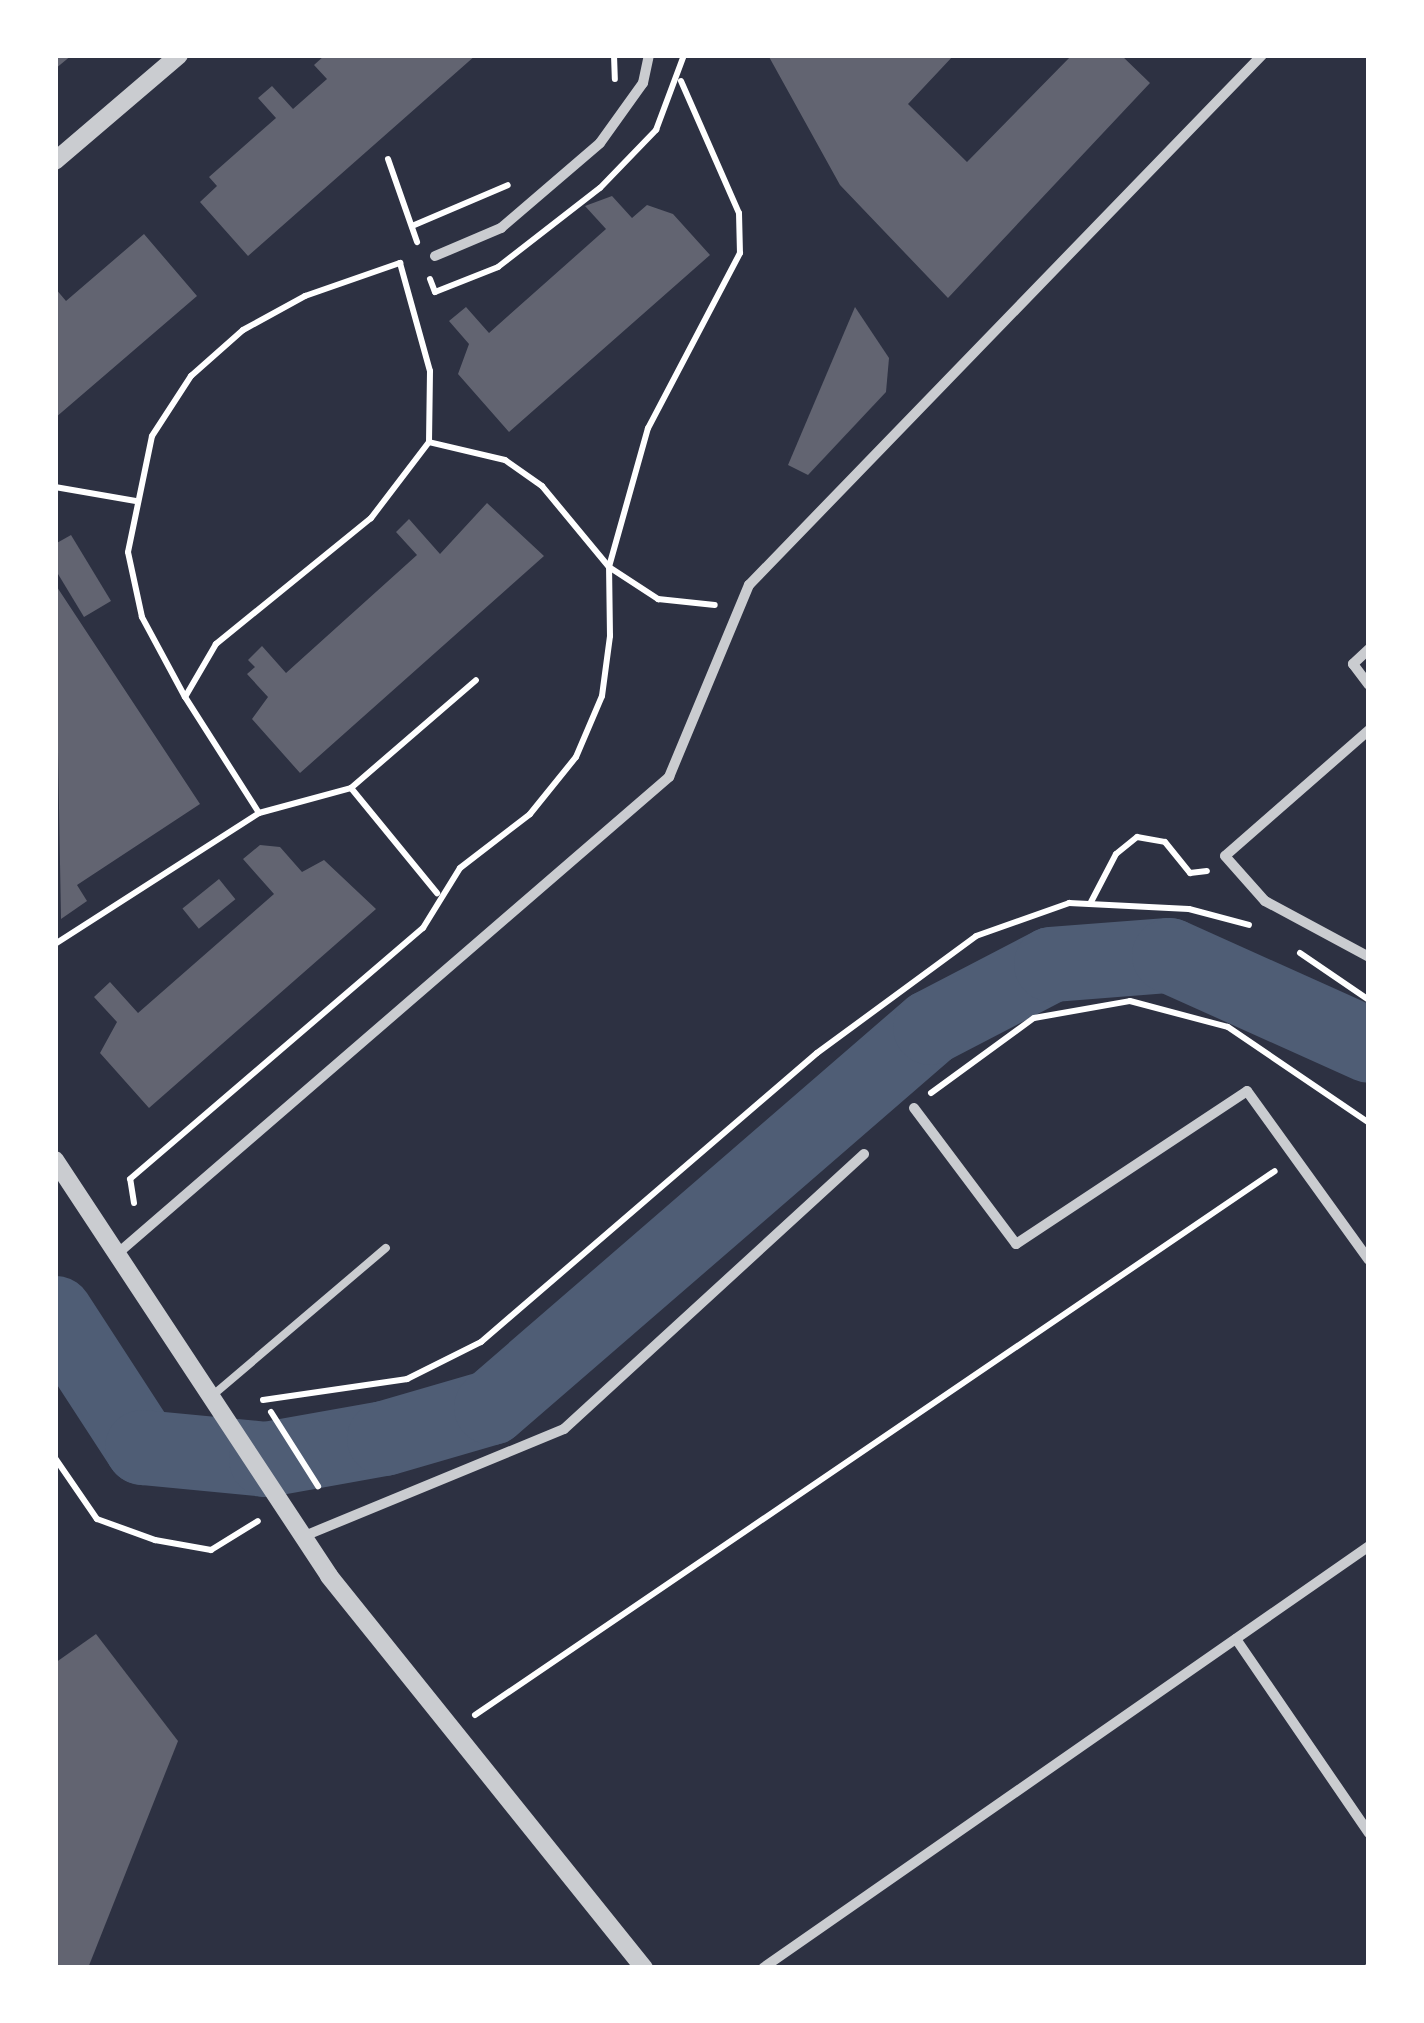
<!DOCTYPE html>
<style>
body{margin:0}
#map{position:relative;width:1424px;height:2023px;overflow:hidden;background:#2d3142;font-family:"Alegreya Sans",sans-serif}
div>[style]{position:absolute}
.river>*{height:75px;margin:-37.5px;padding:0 37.5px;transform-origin:37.5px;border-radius:37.5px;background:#4f5d75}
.building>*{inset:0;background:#626471;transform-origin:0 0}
.path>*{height:6px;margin:-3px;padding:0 3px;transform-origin:3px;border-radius:3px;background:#fff}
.service>*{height:8px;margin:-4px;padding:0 4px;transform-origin:4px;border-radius:4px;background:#caccd0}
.minor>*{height:10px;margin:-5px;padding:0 5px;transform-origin:5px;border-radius:5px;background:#caccd0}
.tertiary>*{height:18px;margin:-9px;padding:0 9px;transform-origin:9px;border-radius:9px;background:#caccd0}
span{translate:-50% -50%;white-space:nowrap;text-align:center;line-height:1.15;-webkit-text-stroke:10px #fff;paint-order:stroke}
.frame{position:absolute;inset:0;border:58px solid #fff;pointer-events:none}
</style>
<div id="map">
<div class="river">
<div style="left:55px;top:1313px;width:160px;rotate:57deg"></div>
<div style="left:142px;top:1447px;width:125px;rotate:5.5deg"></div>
<div style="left:266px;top:1459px;width:120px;rotate:-10.1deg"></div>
<div style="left:384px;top:1438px;width:111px;rotate:-16.2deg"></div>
<div style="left:491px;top:1407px;width:581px;rotate:-40.88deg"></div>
<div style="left:930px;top:1027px;width:136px;rotate:-27.5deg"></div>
<div style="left:1051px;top:964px;width:118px;rotate:-4.4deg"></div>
<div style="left:1169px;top:955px;width:219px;rotate:24.2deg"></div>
</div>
<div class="building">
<div style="clip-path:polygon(55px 55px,72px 55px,55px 69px)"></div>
<div style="clip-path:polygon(325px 55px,476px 55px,248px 256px,200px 202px,217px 186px,209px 177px,276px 118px,258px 98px,272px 86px,293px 109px,327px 79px,314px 65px)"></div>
<div style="clip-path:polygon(768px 55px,954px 55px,908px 104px,967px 162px,1072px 55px,1121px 55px,1150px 83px,948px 298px,840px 185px)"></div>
<div style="clip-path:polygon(612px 196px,632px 218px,647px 205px,673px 214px,710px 255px,509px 432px,458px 374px,469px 344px,449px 321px,466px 307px,489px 333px,606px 229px,585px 206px)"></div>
<div style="clip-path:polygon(144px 234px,197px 296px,55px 418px,55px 288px,66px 301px)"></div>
<div style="clip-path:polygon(855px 307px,889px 358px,886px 392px,808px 475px,788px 465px)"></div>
<div style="clip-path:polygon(487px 503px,544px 556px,300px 773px,252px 719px,268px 697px,247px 674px,255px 667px,248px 660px,262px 646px,286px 673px,417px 555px,396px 532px,409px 519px,440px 554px)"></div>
<div style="clip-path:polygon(71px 535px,111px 601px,84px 617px,55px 569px,55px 544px)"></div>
<div style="clip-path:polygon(55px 584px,200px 804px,77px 885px,87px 901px,61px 919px)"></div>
<div style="clip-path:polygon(260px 845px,280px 847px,302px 872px,324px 860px,376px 909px,149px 1108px,100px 1053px,117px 1022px,94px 997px,110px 982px,138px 1013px,274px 894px,243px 859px)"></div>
<div style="left:219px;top:879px;width:26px;height:47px;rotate:51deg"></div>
<div style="clip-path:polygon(96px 1634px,178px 1741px,88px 1968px,55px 1968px,55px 1663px)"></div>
</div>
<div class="path">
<div style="left:614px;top:55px;width:24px;rotate:88deg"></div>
<div style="left:681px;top:81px;width:144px;rotate:66.3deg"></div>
<div style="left:739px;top:213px;width:40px;rotate:88.6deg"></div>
<div style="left:740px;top:253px;width:198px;rotate:117.7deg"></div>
<div style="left:648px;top:428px;width:144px;rotate:105.7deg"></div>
<div style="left:609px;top:567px;width:59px;rotate:33.1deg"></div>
<div style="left:658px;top:599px;width:57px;rotate:6deg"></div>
<div style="left:388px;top:159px;width:88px;rotate:70.7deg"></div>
<div style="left:412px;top:226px;width:104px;rotate:-23.1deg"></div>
<div style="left:430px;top:279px;width:14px;rotate:69deg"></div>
<div style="left:435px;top:292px;width:68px;rotate:-21.6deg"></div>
<div style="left:498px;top:267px;width:129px;rotate:-37.8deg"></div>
<div style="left:600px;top:188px;width:81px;rotate:-46deg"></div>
<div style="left:656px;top:130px;width:80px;rotate:-69.5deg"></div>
<div style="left:55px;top:487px;width:82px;rotate:9.8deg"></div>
<div style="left:351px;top:788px;width:136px;rotate:50.7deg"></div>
<div style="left:259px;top:813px;width:95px;rotate:-15.2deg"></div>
<div style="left:351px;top:788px;width:165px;rotate:-40.8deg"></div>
<div style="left:1091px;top:902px;width:54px;rotate:-62.5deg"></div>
<div style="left:1116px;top:854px;width:27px;rotate:-39deg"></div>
<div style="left:1137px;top:837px;width:28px;rotate:10deg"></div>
<div style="left:1165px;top:842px;width:40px;rotate:51deg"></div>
<div style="left:1190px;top:873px;width:17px;rotate:-7deg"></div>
<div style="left:55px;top:944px;width:242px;rotate:-32.7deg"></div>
<div style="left:259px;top:813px;width:138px;rotate:-122.5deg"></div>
<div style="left:1300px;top:953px;width:83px;rotate:34.3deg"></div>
<div style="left:931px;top:1093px;width:127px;rotate:-36.1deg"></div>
<div style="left:1034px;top:1018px;width:97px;rotate:-10deg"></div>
<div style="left:1130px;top:1001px;width:101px;rotate:14.9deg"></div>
<div style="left:1228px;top:1027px;width:171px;rotate:34.2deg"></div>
<div style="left:134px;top:1203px;width:24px;rotate:-99deg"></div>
<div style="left:130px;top:1179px;width:386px;rotate:-40.6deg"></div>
<div style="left:423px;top:928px;width:70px;rotate:-58.3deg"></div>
<div style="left:460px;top:868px;width:88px;rotate:-37.6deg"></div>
<div style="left:530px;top:814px;width:73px;rotate:-51.1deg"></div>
<div style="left:576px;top:757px;width:66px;rotate:-66.9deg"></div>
<div style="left:602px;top:696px;width:61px;rotate:-82.4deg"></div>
<div style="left:610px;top:636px;width:69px;rotate:-90.8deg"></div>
<div style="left:609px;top:567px;width:105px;rotate:-129.6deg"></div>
<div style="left:542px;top:486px;width:45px;rotate:-144.9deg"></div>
<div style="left:505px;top:460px;width:78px;rotate:-166.7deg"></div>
<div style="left:429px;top:442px;width:96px;rotate:127.3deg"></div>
<div style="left:371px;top:518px;width:200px;rotate:140.9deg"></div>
<div style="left:216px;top:644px;width:61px;rotate:120.3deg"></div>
<div style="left:185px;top:697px;width:91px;rotate:-118.3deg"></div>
<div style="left:142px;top:617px;width:66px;rotate:-102.2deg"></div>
<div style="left:128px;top:552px;width:118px;rotate:-78.3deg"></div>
<div style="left:152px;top:436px;width:72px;rotate:-57deg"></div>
<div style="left:191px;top:376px;width:69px;rotate:-41.5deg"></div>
<div style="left:243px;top:330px;width:71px;rotate:-28.7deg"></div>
<div style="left:305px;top:296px;width:101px;rotate:-19.2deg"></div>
<div style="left:400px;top:263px;width:112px;rotate:74.5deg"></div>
<div style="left:430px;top:371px;width:71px;rotate:90.8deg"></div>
<div style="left:263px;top:1400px;width:146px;rotate:-8.3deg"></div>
<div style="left:407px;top:1379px;width:83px;rotate:-26.6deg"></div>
<div style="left:481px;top:1342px;width:443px;rotate:-40.7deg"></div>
<div style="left:817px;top:1053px;width:197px;rotate:-36.3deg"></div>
<div style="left:976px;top:936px;width:99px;rotate:-19.5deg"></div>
<div style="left:1069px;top:903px;width:120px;rotate:2.9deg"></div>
<div style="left:1189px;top:909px;width:62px;rotate:14.9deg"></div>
<div style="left:271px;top:1412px;width:88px;rotate:57.6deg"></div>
<div style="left:55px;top:1458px;width:74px;rotate:55.5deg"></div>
<div style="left:97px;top:1519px;width:62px;rotate:19.9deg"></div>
<div style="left:155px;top:1540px;width:57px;rotate:10.1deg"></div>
<div style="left:211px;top:1550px;width:55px;rotate:-31.7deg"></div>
<div style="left:475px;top:1715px;width:967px;rotate:-34.22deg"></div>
<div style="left:1366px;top:1968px;width:4px;rotate:-34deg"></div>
</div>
<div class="service">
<div style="left:213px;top:1395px;width:227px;rotate:-40.4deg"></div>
</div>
<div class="minor">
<div style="left:435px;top:256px;width:72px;rotate:-23deg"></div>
<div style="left:501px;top:228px;width:130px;rotate:-40.6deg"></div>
<div style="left:600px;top:143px;width:74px;rotate:-54.4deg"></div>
<div style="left:643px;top:83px;width:29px;rotate:-78deg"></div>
<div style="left:1369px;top:649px;width:22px;rotate:137deg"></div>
<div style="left:1353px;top:664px;width:26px;rotate:53deg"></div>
<div style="left:1369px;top:730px;width:191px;rotate:138.8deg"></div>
<div style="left:1225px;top:856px;width:60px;rotate:48.4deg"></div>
<div style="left:1265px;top:901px;width:118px;rotate:28.3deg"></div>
<div style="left:914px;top:1108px;width:170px;rotate:53.1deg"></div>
<div style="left:1016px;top:1244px;width:277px;rotate:-33.5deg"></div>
<div style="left:1247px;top:1091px;width:208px;rotate:54.2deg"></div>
<div style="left:117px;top:1254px;width:730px;rotate:-40.83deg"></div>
<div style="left:669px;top:777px;width:208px;rotate:-67.4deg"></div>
<div style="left:749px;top:585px;width:738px;rotate:-45.93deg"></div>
<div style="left:302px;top:1537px;width:283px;rotate:-22.4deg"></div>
<div style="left:564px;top:1429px;width:407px;rotate:-42.5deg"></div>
<div style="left:1236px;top:1639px;width:235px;rotate:55.6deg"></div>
<div style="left:763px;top:1968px;width:738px;rotate:-34.85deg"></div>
</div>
<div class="tertiary">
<div style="left:55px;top:161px;width:163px;rotate:-40.5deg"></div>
<div style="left:55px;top:1160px;width:498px;rotate:56.6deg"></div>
<div style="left:329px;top:1576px;width:503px;rotate:51.22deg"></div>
</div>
<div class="frame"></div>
</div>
